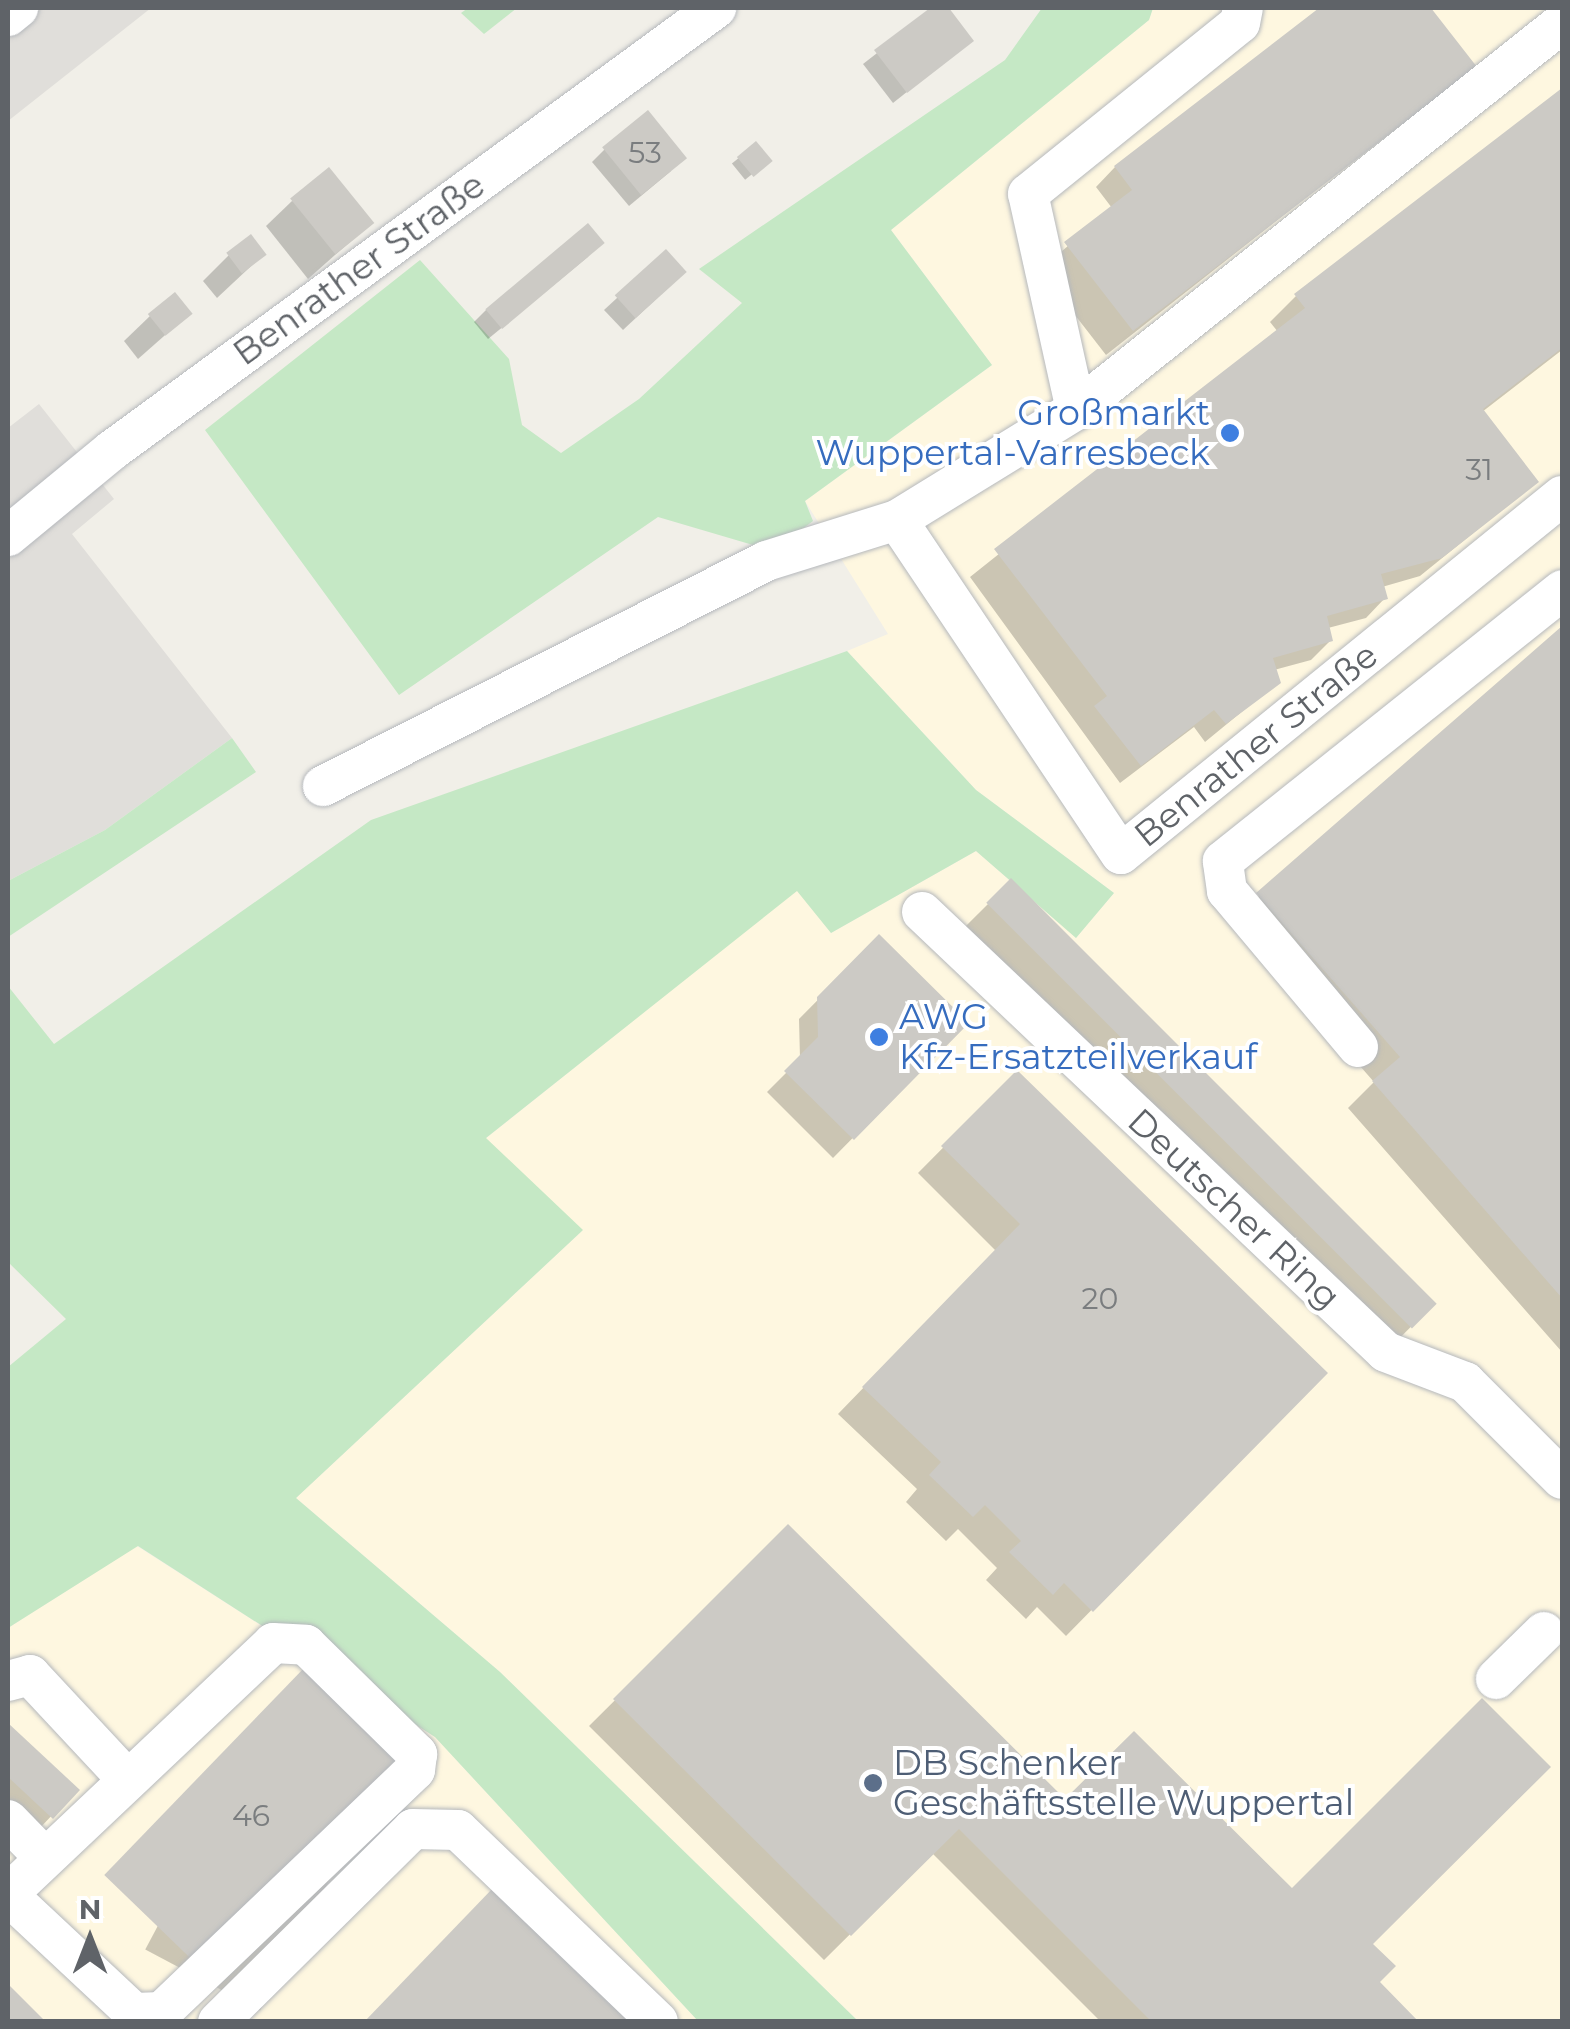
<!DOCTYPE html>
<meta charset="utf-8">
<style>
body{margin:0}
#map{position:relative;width:1570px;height:2029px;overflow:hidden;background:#f1efe8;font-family:Montserrat,sans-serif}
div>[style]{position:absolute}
.commercial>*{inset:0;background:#fef7e0}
.industrial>*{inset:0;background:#e0deda}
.green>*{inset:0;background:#c5e8c5}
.shadow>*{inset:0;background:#0003;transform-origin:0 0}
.building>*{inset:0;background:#cccac5;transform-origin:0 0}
.roads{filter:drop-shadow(0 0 2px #b5b8bc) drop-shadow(0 0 2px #b5b8bc)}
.minor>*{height:40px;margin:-20px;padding:0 20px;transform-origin:20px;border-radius:20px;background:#fff}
.dots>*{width:28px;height:28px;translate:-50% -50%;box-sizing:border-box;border:5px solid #fff;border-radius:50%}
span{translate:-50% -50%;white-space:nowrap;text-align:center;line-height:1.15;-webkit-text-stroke:8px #fff;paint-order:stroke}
.number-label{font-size:30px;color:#7a7d7f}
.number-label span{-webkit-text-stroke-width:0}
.street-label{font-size:35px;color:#5f6368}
.shop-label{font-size:35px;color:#366cbe}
.right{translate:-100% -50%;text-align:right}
.left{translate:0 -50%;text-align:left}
.service-label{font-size:35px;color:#4e5e75}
.frame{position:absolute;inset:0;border:10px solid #5f6368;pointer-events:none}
.north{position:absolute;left:40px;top:1889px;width:100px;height:100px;-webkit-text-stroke:8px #fff;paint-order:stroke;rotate:0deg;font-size:28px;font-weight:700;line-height:40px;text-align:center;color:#5f6368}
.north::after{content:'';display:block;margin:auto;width:35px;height:45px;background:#5f6368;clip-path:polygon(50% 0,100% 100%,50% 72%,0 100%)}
</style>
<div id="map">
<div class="commercial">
<div style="clip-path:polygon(1153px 8px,1562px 8px,1562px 2021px,858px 2021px,500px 1672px,296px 1498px,582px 1231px,485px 1139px,797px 890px,831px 933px,976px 851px,1076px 938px,1114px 893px,976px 790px,847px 651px,888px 634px,805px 501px,992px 365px,891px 230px,1149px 20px)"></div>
<div style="clip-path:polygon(137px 1546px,435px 1737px,698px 2021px,8px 2022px,8px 1628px)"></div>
</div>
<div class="industrial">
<div style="clip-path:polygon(8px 8px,151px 8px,8px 121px)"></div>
<div style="clip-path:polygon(39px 404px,114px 499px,72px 534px,232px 738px,105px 830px,8px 881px,8px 428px)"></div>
</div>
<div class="green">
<div style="clip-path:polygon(468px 8px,517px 8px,484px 34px,461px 13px)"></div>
<div style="clip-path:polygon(1042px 8px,1153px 8px,1149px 20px,891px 230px,992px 365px,805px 501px,813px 521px,773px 551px,658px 517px,399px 695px,205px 430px,420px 260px,509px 359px,522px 425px,561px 453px,639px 399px,742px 303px,699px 269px,1005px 60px)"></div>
<div style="clip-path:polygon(847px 651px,976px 790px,1114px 893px,1076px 938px,976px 851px,831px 933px,797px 891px,486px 1138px,583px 1230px,296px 1498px,500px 1672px,858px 2021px,698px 2021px,435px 1737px,138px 1546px,8px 1628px,8px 1367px,66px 1319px,8px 1262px,8px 986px,54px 1044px,371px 820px)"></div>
<div style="clip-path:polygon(232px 738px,256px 772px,8px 937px,8px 881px,105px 830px)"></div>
</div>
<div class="shadow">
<div style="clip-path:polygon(935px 8px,946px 8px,971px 41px,893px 103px,863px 64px)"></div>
<div style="clip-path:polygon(1323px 8px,1428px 8px,1473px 66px,1106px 355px,1040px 270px,1112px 208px,1096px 187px,1115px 167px)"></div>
<div style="clip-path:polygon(1562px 90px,1562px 350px,1482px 412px,1536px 482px,1420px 576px,1382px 587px,1385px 598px,1366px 618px,1328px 628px,1331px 640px,1311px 660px,1274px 670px,1278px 682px,1205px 742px,1194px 727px,1120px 783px,970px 577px,1278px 332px,1270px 322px,1296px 296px)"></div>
<div style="left:756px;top:144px;width:21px;height:31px;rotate:51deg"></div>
<div style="clip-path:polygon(605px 149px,671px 171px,629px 206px,592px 162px)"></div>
<div style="clip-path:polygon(292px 201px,371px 223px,308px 279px,266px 226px)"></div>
<div style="clip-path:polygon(264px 254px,217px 298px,203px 281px,229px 255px)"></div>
<div style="clip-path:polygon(589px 256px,488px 339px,474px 322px,486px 310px)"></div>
<div style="clip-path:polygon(671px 285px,623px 330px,604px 310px,617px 298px)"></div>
<div style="clip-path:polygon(189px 314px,138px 359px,124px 341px,150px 316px)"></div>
<div style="clip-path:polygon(1562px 629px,1562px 1352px,1348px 1108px,1374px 1082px,1232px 920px)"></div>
<div style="left:1011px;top:881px;width:598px;height:69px;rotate:45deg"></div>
<div style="clip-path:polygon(879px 938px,966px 1023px,833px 1158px,767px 1092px,800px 1059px,799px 1019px)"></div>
<div style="clip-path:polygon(1017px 1073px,1324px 1373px,1066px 1636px,1037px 1607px,1026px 1619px,986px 1580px,997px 1568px,958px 1529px,946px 1541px,906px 1502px,917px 1489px,838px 1414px,996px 1251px,918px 1173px)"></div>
<div style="clip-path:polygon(788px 1528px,1065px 1803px,1292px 1892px,1370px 1944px,1376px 1982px,1415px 2022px,1101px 2022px,932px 1853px,824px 1960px,589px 1726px)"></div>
<div style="left:280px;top:1696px;width:130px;height:287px;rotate:28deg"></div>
<div style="clip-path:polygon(8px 1727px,76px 1790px,38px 1830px,8px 1801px)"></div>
</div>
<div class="building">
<div style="clip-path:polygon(930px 8px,949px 8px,974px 41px,907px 93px,874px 50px)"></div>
<div style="clip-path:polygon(1319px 8px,1431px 8px,1477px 67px,1133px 331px,1064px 242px,1132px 190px,1114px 166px)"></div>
<div style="clip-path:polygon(1562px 88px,1562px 348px,1483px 409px,1539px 482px,1442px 558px,1381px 574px,1388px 599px,1327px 616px,1333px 641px,1273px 658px,1281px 683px,1226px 724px,1214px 710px,1141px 766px,1094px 706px,1107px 696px,994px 549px,1305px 308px,1294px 294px)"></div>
<div style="left:648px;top:110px;width:62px;height:59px;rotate:51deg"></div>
<div style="left:756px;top:141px;width:26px;height:25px;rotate:50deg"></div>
<div style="left:329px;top:167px;width:72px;height:50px;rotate:51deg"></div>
<div style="left:588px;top:223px;width:26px;height:134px;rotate:50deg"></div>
<div style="left:251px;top:234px;width:26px;height:31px;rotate:53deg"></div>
<div style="left:666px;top:249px;width:31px;height:69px;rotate:48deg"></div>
<div style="left:175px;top:292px;width:28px;height:35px;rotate:51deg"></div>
<div style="clip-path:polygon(1562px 626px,1562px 1298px,1372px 1081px,1400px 1057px,1256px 893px)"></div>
<div style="left:1011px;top:878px;width:602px;height:35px;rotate:45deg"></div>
<div style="clip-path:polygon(879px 934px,969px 1023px,854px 1140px,784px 1071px,818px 1037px,817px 997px)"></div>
<div style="clip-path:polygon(1017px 1070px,1328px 1373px,1093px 1612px,1064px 1583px,1053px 1595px,1009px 1552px,1021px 1541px,985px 1505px,973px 1517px,929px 1475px,941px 1462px,862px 1387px,1020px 1224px,941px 1146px)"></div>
<div style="clip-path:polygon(788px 1524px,1065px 1799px,1134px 1731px,1292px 1888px,1482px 1698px,1551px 1767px,1373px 1944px,1396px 1966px,1380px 1982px,1419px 2022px,1152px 2022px,959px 1829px,851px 1936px,613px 1699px)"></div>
<div style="left:305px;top:1667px;width:130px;height:289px;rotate:44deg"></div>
<div style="clip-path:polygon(8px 1723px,80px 1790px,53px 1819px,8px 1777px)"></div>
<div style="clip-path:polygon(493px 1888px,631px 2022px,364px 2022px)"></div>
<div style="clip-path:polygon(8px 1984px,46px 2022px,8px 2022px)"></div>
</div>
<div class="roads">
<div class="minor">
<div style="left:8px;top:16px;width:13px;rotate:-39deg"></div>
<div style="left:1076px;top:410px;width:621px;rotate:-38.53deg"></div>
<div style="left:897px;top:520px;width:402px;rotate:56.2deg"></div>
<div style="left:1121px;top:854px;width:568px;rotate:-39.07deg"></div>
<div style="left:8px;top:536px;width:134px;rotate:-39.5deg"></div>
<div style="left:111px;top:451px;width:750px;rotate:-36.21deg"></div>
<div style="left:323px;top:786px;width:497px;rotate:-26.9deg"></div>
<div style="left:766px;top:561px;width:137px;rotate:-17.4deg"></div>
<div style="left:897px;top:520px;width:210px;rotate:-31.6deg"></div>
<div style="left:1076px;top:410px;width:221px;rotate:-102.5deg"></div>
<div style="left:1028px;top:194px;width:272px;rotate:-38.9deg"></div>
<div style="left:1240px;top:23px;width:15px;rotate:-79deg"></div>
<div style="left:922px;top:912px;width:639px;rotate:43.48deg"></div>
<div style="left:1386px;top:1352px;width:85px;rotate:20.8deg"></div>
<div style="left:1465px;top:1382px;width:137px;rotate:45deg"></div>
<div style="left:1358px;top:1047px;width:204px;rotate:-130deg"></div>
<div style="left:1227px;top:891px;width:30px;rotate:-98deg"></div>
<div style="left:1223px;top:861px;width:434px;rotate:-38.6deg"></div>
<div style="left:1496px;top:1679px;width:67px;rotate:-44.4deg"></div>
<div style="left:8px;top:1681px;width:23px;rotate:-15deg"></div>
<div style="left:30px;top:1675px;width:141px;rotate:47deg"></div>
<div style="left:8px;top:1820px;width:52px;rotate:45.8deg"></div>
<div style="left:8px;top:1894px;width:365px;rotate:-43.4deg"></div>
<div style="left:273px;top:1643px;width:33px;rotate:3deg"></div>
<div style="left:306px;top:1645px;width:156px;rotate:44.5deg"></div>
<div style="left:417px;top:1754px;width:16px;rotate:97deg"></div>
<div style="left:415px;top:1770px;width:350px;rotate:136.3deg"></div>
<div style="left:162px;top:2012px;width:28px;rotate:178deg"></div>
<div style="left:134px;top:2013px;width:173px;rotate:-136.9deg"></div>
<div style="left:218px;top:2022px;width:274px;rotate:-44.7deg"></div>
<div style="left:413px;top:1829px;width:45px;rotate:1.3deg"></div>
<div style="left:458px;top:1830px;width:277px;rotate:43.8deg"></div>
</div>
</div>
<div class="dots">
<div style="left:1230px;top:433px;background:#3f7fe0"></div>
<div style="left:879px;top:1037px;background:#3f7fe0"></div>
<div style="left:873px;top:1783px;background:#5c6f8a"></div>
</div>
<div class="number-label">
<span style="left:645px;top:153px">53</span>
<span style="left:1479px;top:470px">31</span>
<span style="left:1100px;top:1299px">20</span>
<span style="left:251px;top:1816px">46</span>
</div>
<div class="street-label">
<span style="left:359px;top:269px;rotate:-36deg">Benrather Straße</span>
<span style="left:1256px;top:745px;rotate:-39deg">Benrather Straße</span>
<span style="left:1234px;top:1209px;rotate:43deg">Deutscher Ring</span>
</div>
<div class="shop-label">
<span class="right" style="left:1210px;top:433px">Großmarkt<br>Wuppertal-Varresbeck</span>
<span class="left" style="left:899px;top:1037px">AWG<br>Kfz-Ersatzteilverkauf</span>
</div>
<div class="service-label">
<span class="left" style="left:893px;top:1783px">DB Schenker<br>Geschäftsstelle Wuppertal</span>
</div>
<div class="frame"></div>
<div class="north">N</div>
</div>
